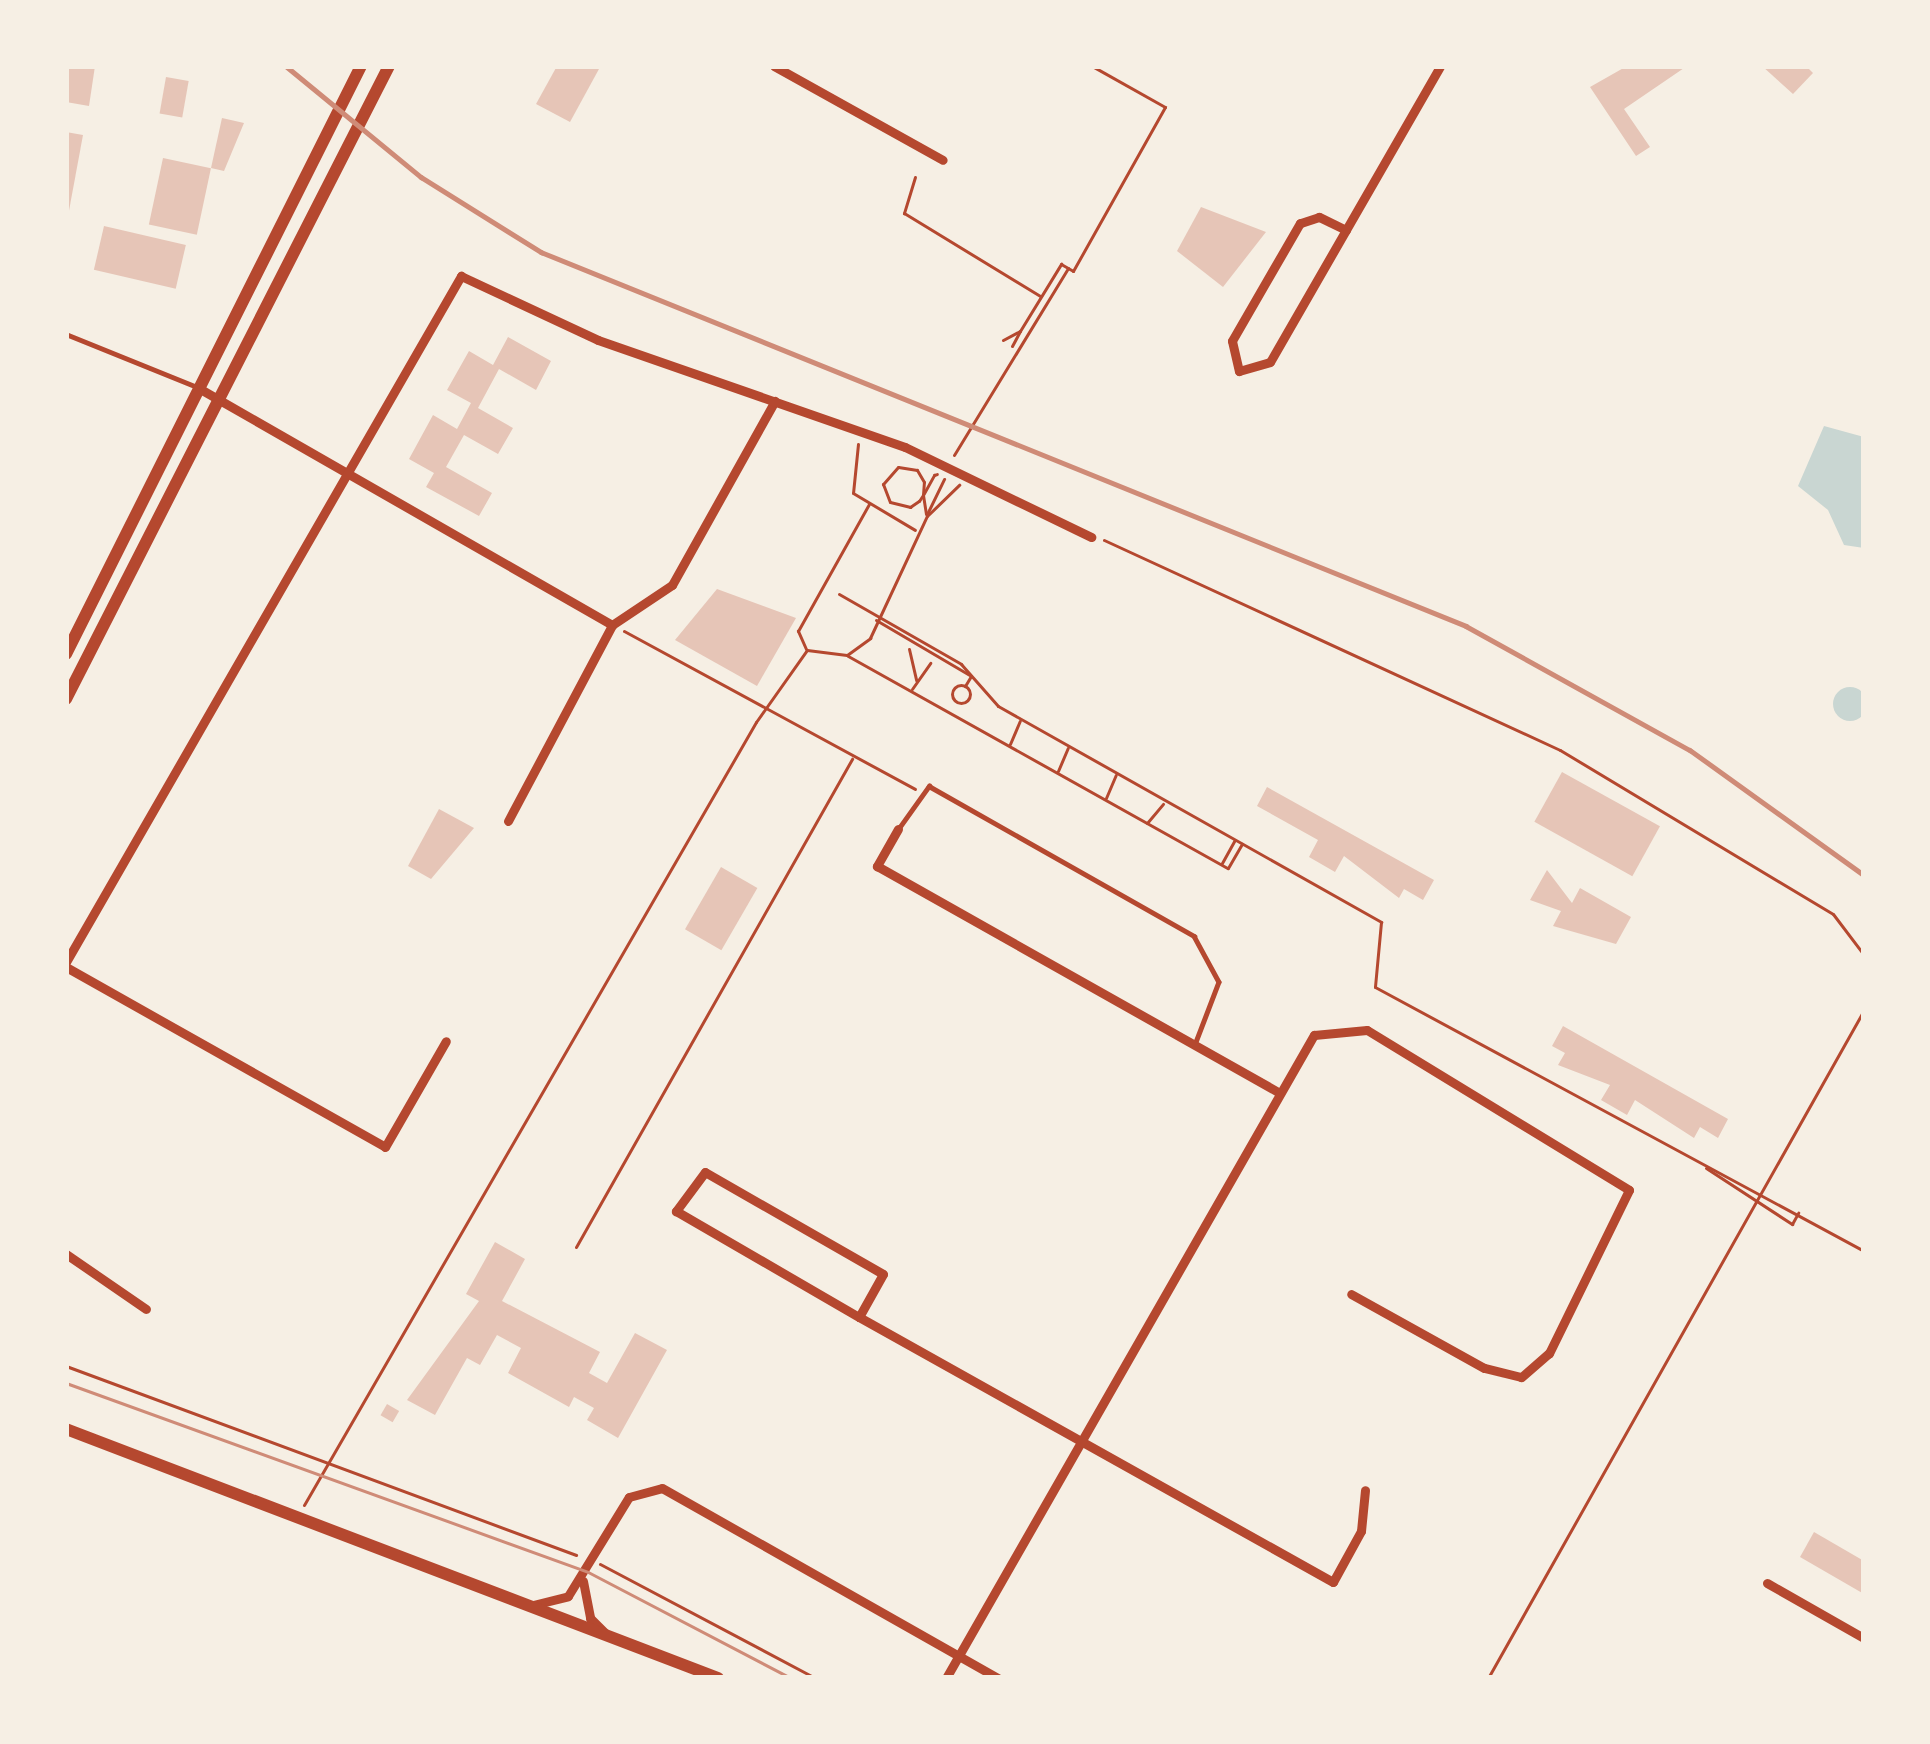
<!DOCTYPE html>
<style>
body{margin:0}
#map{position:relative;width:1930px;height:1744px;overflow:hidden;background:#f6efe4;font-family:Inter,sans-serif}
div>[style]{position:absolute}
.water>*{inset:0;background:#c9d6d2}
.round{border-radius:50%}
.building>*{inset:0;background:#e6c5b7;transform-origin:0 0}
.path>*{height:3px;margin:-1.5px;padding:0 1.5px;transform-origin:1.5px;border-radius:1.5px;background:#b5482f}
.path>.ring{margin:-1.5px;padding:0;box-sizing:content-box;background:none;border:3px solid #b5482f;border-radius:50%}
.service>*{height:4.5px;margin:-2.25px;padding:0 2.25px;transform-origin:2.25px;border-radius:2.25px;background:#b5482f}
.minor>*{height:9px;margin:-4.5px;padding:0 4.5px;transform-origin:4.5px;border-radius:4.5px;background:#b5482f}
.secondary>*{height:12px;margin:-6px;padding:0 6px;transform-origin:6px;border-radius:6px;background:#b5482f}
.tram>*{height:3px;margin:-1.5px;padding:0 1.5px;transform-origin:1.5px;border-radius:1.5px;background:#cf8b77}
.rail>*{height:4.5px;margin:-2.25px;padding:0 2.25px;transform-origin:2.25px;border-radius:2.25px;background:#cf8b77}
span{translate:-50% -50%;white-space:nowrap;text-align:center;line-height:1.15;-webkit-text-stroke:10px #f6efe4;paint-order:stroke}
.frame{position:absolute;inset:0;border:69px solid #f6efe4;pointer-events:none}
</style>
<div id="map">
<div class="water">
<div style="clip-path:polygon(1824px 426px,1864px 437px,1864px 548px,1844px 545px,1828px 510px,1798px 486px)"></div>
<div class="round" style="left:1833px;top:687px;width:34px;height:34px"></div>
</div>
<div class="building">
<div style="clip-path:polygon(66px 66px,95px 66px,89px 106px,66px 102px)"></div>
<div style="clip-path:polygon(557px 66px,599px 69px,570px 122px,536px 104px)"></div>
<div style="clip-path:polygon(1627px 66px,1687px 66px,1624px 109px,1650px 147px,1636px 156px,1590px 87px)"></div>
<div style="clip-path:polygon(1762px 66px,1806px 66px,1813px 73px,1793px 94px)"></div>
<div style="left:166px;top:77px;width:23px;height:37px;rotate:10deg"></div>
<div style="clip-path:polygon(222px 118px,244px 123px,224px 171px,211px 168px)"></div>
<div style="clip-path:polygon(66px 132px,83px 135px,68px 216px,66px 215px)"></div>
<div style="left:163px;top:158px;width:49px;height:68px;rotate:12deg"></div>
<div style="clip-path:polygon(1201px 207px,1266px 232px,1223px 287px,1177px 251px)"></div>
<div style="left:104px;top:226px;width:84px;height:45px;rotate:13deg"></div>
<div style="clip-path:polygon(508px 337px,551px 361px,536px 390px,499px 369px,478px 408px,513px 428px,498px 454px,464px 435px,446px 467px,492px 493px,479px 516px,426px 487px,434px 473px,409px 459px,433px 415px,457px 429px,471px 403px,447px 390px,469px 351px,493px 365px)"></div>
<div style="clip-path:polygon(717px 589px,796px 618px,757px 686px,675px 640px)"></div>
<div style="left:1562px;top:772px;width:112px;height:57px;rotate:29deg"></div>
<div style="clip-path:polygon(1267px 787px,1434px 880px,1423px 900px,1404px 889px,1399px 898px,1344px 856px,1335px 872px,1309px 857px,1318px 840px,1257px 806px)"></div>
<div style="clip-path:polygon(439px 809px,474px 828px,431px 879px,408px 866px)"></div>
<div style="left:721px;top:867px;width:42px;height:72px;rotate:30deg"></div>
<div style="clip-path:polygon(1547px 870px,1572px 903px,1580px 888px,1631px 917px,1616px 944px,1553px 926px,1561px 911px,1530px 900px)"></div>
<div style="clip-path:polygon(1563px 1026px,1728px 1119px,1718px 1138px,1700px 1127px,1694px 1138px,1635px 1100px,1627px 1115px,1601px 1100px,1610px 1085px,1558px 1065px,1565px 1053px,1552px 1046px)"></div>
<div style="clip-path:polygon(495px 1242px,525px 1259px,502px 1301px,600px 1352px,589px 1373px,607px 1383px,635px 1333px,667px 1350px,618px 1438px,587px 1420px,594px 1408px,574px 1397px,569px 1407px,508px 1373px,521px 1348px,497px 1335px,480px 1365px,467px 1358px,435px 1415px,407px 1400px,479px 1301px,466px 1294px)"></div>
<div style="left:387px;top:1404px;width:14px;height:13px;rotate:30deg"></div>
<div style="clip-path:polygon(1814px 1532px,1864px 1561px,1864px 1594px,1800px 1557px)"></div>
</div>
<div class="path">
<div style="left:915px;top:177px;width:38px;rotate:107deg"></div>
<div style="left:904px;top:213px;width:159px;rotate:31.4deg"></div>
<div style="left:1020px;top:331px;width:79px;rotate:-58.5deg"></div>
<div style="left:1061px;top:264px;width:14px;rotate:30deg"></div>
<div style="left:1073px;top:271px;width:188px;rotate:-60.7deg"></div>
<div style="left:1165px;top:107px;width:84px;rotate:-150.7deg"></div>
<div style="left:1003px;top:340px;width:19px;rotate:-28deg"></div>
<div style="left:1020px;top:331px;width:17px;rotate:118deg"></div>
<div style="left:858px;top:444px;width:49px;rotate:95.8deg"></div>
<div style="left:853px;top:493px;width:72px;rotate:30.8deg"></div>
<div style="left:954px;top:455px;width:219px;rotate:-58.6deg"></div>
<div style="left:926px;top:514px;width:19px;rotate:-99deg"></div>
<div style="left:923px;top:495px;width:13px;rotate:-86deg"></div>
<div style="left:924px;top:482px;width:14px;rotate:-120deg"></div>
<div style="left:917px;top:470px;width:19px;rotate:-171deg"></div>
<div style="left:898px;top:467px;width:23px;rotate:131deg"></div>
<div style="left:883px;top:484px;width:19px;rotate:69deg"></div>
<div style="left:890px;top:502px;width:21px;rotate:14deg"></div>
<div style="left:910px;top:507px;width:11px;rotate:-34deg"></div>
<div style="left:919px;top:501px;width:7px;rotate:-56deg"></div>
<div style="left:923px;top:495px;width:23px;rotate:-61deg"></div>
<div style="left:934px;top:475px;width:3px;rotate:-18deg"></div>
<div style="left:927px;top:514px;width:39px;rotate:-64deg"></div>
<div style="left:1104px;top:540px;width:502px;rotate:24.73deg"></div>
<div style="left:1560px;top:750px;width:318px;rotate:31deg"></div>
<div style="left:1833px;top:914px;width:51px;rotate:52.9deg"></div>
<div style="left:839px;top:594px;width:141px;rotate:29.8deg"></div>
<div style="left:961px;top:664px;width:56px;rotate:48.6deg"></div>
<div style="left:998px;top:706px;width:440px;rotate:29.4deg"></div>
<div style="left:1381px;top:922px;width:65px;rotate:95.3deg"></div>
<div style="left:1375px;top:987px;width:556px;rotate:28.36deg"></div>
<div style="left:876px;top:620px;width:110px;rotate:30.5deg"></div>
<div style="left:971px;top:676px;width:12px;rotate:121deg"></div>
<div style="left:624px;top:631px;width:331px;rotate:28.5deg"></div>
<div style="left:806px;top:649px;width:20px;rotate:-114deg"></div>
<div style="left:798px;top:631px;width:145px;rotate:-60.8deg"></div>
<div style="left:909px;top:649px;width:32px;rotate:77deg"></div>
<div style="left:848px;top:656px;width:435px;rotate:29.2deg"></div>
<div style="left:1228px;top:868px;width:28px;rotate:-60deg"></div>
<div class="ring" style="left:952px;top:685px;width:15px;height:15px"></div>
<div style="left:912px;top:689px;width:32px;rotate:-55deg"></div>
<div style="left:1010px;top:744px;width:25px;rotate:-67deg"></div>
<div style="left:1058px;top:771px;width:25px;rotate:-67deg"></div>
<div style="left:1106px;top:798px;width:25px;rotate:-67deg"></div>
<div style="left:1147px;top:823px;width:25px;rotate:-50deg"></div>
<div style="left:1222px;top:863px;width:26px;rotate:-61deg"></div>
<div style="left:1706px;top:1168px;width:103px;rotate:33.1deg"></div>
<div style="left:1792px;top:1224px;width:13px;rotate:-61deg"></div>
<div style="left:576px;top:1247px;width:561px;rotate:-60.51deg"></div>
<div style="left:66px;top:1366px;width:544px;rotate:20.33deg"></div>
<div style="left:304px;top:1505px;width:904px;rotate:-60deg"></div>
<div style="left:756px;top:722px;width:88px;rotate:-54.7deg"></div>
<div style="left:807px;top:650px;width:40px;rotate:7.1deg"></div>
<div style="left:847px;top:655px;width:29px;rotate:-36deg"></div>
<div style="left:870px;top:638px;width:135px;rotate:-65deg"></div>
<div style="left:927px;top:516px;width:45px;rotate:-44.1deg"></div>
<div style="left:600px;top:1564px;width:243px;rotate:27.9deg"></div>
<div style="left:1488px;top:1678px;width:767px;rotate:-60.63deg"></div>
</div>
<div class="service">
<div style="left:66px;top:334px;width:141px;rotate:22deg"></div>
<div style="left:899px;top:828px;width:52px;rotate:-54.5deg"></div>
<div style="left:929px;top:786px;width:305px;rotate:29.5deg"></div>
<div style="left:1194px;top:936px;width:52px;rotate:61.5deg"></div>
<div style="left:1219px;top:982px;width:67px;rotate:110.9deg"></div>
</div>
<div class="minor">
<div style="left:774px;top:66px;width:193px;rotate:29.1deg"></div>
<div style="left:1346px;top:230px;width:30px;rotate:-154deg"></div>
<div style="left:1319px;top:217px;width:20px;rotate:162deg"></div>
<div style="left:1300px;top:223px;width:136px;rotate:120deg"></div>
<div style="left:1232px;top:341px;width:31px;rotate:77deg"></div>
<div style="left:1239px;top:371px;width:32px;rotate:-16deg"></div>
<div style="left:1270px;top:362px;width:341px;rotate:-60.1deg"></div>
<div style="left:202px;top:390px;width:473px;rotate:29.8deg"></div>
<div style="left:612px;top:625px;width:72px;rotate:-33.7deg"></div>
<div style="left:672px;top:585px;width:211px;rotate:-60.8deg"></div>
<div style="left:508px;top:821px;width:222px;rotate:-62deg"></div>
<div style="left:898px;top:829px;width:43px;rotate:119.6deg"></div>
<div style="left:877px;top:866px;width:460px;rotate:29.4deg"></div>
<div style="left:66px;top:962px;width:792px;rotate:-60.07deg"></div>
<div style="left:461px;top:276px;width:151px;rotate:25deg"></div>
<div style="left:598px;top:340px;width:325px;rotate:19.2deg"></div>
<div style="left:905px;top:447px;width:207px;rotate:25.8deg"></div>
<div style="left:66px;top:967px;width:366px;rotate:29.4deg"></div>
<div style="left:385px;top:1147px;width:122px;rotate:-60.1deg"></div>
<div style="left:66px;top:1254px;width:97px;rotate:34.5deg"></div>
<div style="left:859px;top:1317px;width:49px;rotate:-60.8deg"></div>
<div style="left:883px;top:1274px;width:205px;rotate:-150.2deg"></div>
<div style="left:705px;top:1172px;width:49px;rotate:126.6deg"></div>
<div style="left:676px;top:1211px;width:211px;rotate:30.1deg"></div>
<div style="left:859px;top:1317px;width:543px;rotate:29.21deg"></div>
<div style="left:1333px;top:1582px;width:58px;rotate:-61.2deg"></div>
<div style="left:1361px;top:1531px;width:41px;rotate:-84.4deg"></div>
<div style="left:583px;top:1581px;width:38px;rotate:79deg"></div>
<div style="left:590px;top:1618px;width:23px;rotate:45deg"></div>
<div style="left:1767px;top:1583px;width:112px;rotate:29.6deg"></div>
<div style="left:533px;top:1605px;width:36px;rotate:-14deg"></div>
<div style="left:568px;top:1596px;width:116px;rotate:-58.4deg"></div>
<div style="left:629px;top:1497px;width:34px;rotate:-15deg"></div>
<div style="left:662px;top:1488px;width:386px;rotate:29.5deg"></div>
<div style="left:946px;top:1678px;width:741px;rotate:-60.22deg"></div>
<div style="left:1314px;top:1035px;width:53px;rotate:-5.4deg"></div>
<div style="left:1367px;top:1030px;width:307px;rotate:31.4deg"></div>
<div style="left:1629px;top:1190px;width:182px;rotate:116.1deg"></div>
<div style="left:1549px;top:1353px;width:37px;rotate:139deg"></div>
<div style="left:1521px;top:1377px;width:38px;rotate:-166deg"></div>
<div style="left:1484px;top:1368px;width:152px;rotate:-150.9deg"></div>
</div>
<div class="secondary">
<div style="left:66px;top:654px;width:658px;rotate:-63.36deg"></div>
<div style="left:66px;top:699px;width:711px;rotate:-62.97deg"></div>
<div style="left:66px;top:1429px;width:698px;rotate:20.9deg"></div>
</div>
<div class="tram">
<div style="left:66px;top:1383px;width:555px;rotate:19.9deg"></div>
<div style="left:588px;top:1572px;width:229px;rotate:27.6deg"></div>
</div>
<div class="rail">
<div style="left:286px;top:66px;width:175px;rotate:39.4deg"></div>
<div style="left:421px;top:177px;width:142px;rotate:32deg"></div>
<div style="left:541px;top:252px;width:998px;rotate:22.01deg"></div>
<div style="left:1466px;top:626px;width:256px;rotate:29deg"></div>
<div style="left:1690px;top:750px;width:214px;rotate:35.7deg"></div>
</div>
<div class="frame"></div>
</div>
